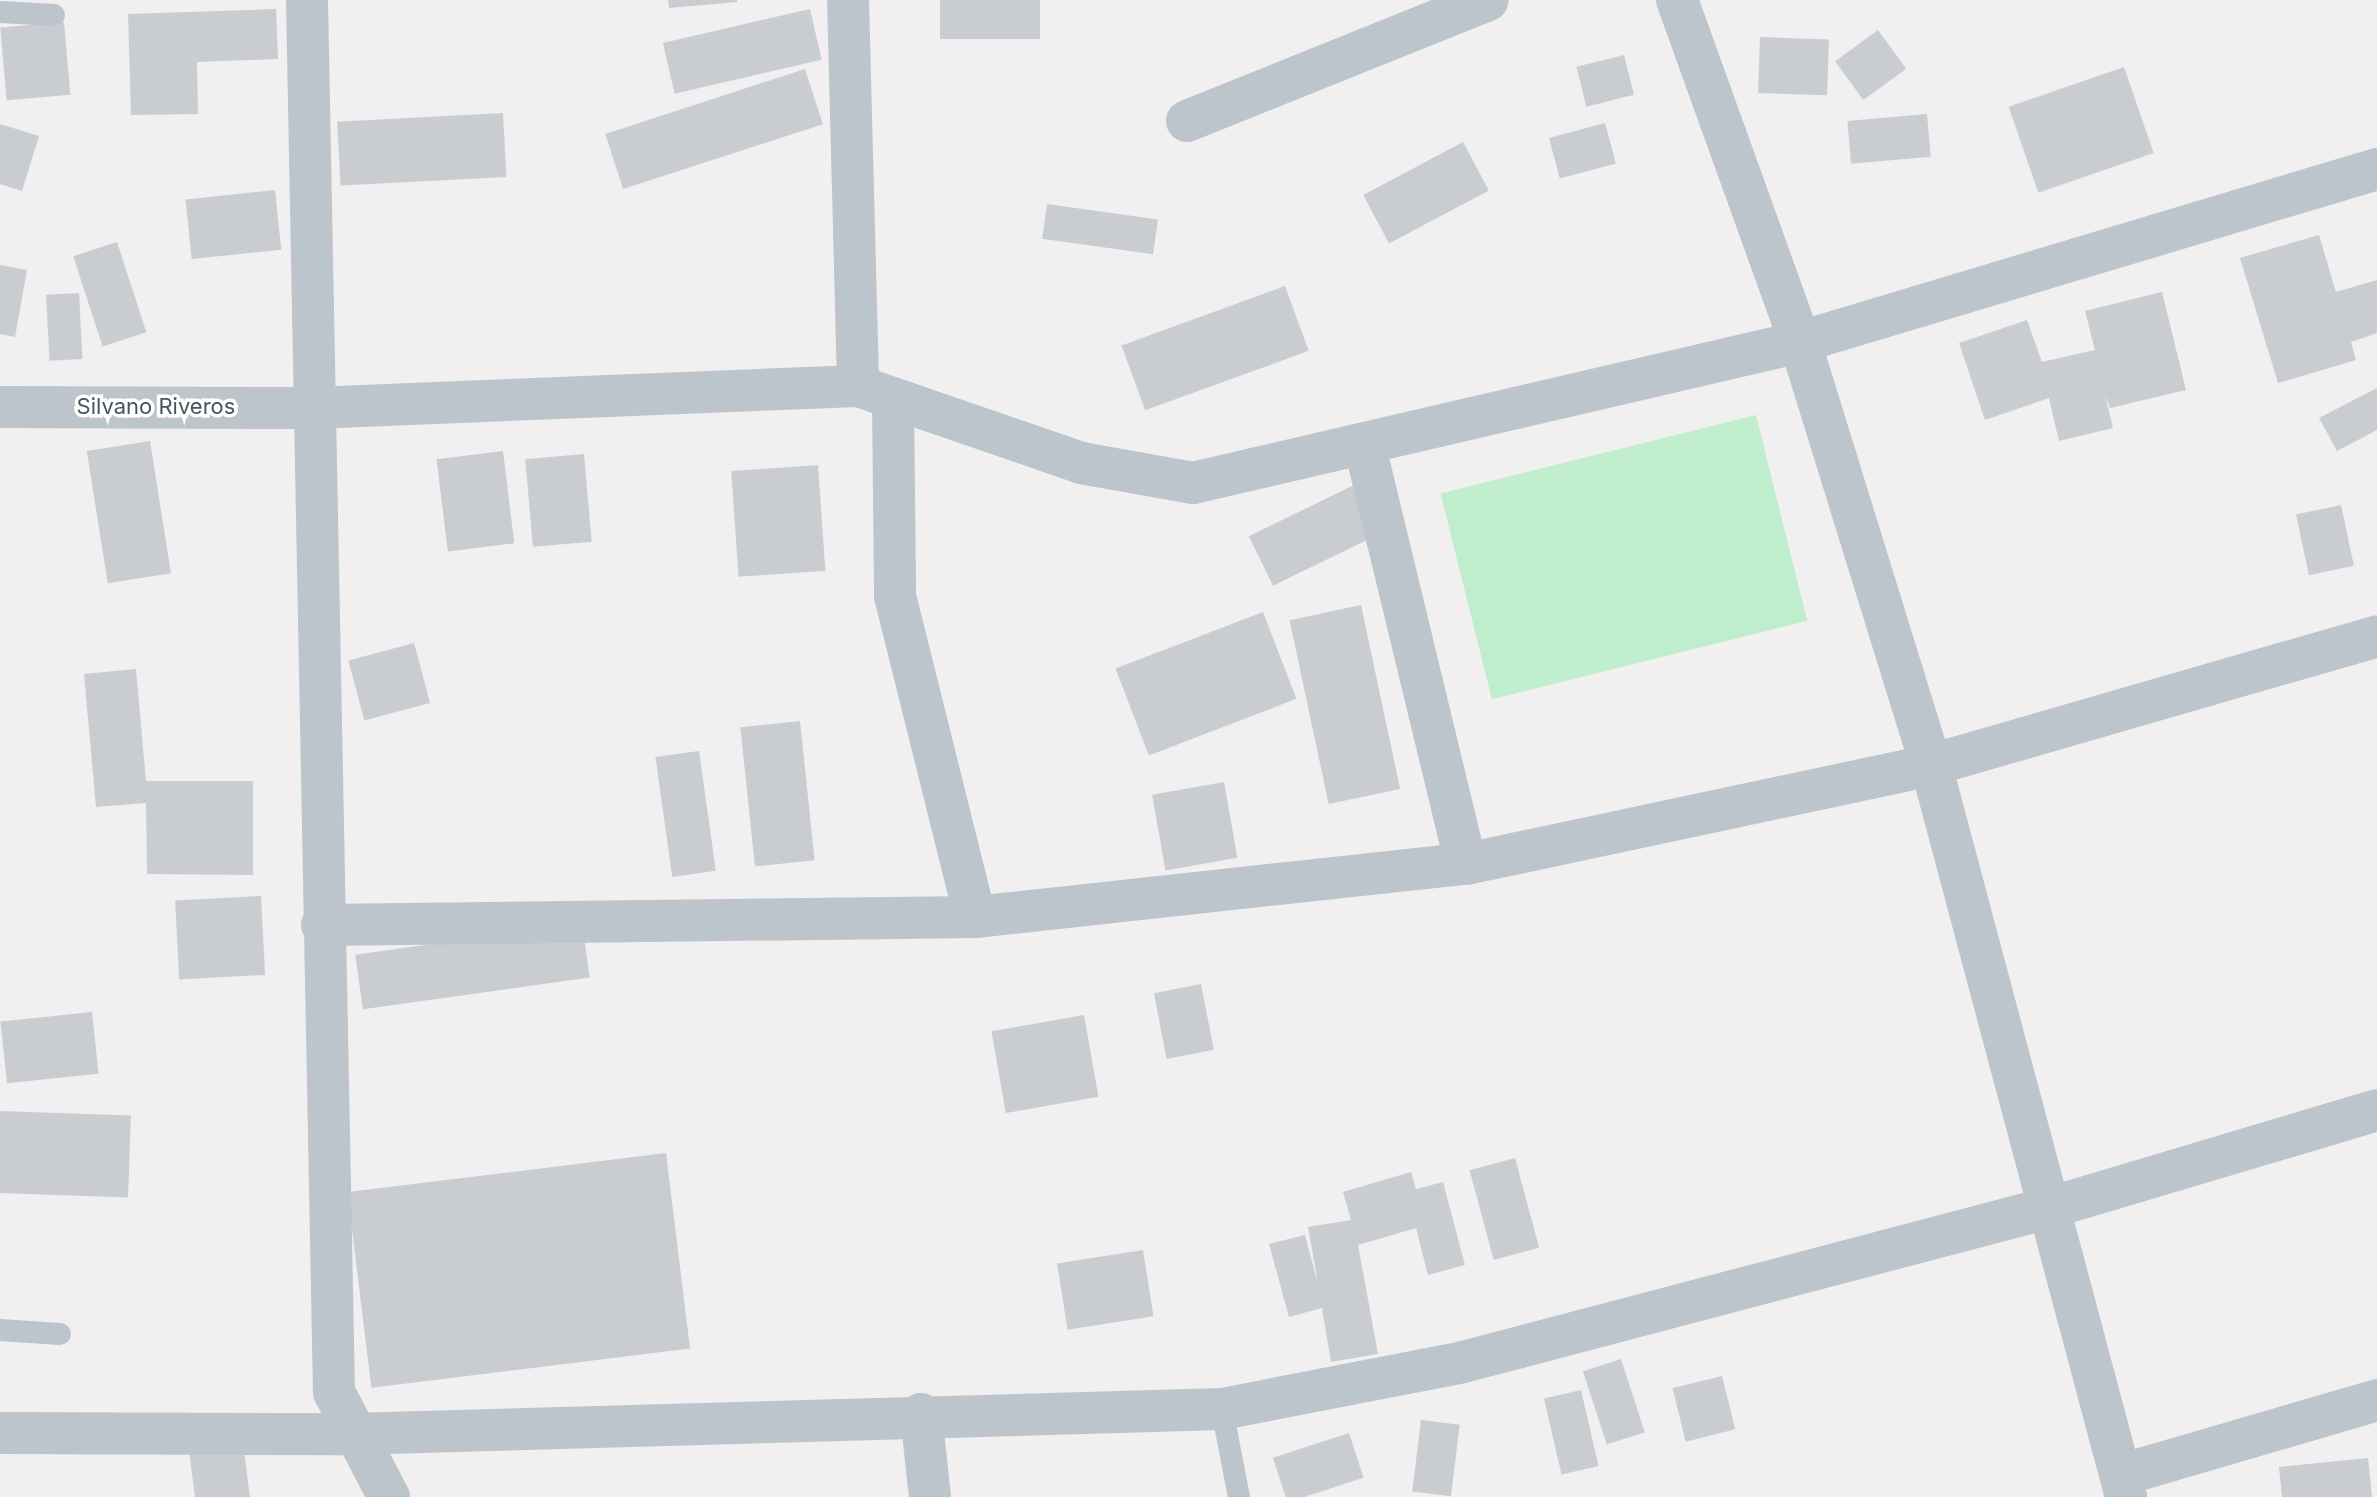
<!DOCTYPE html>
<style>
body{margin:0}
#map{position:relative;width:2377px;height:1497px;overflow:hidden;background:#f1efef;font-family:Inter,sans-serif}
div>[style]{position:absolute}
.green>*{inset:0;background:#c0edcc;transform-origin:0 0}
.building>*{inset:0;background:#c9cdd1;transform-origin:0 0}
.service>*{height:22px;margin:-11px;padding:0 11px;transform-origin:11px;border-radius:11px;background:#bbc5cb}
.minor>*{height:42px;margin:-21px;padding:0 21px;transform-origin:21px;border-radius:21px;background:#bbc5cb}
span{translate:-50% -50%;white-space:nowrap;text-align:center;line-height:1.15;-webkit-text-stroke:7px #fff;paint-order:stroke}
.street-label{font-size:22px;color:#48555c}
</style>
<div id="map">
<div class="green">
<div style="left:1756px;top:415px;width:212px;height:325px;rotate:76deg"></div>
</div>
<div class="building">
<div style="clip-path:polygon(668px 0,737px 0,737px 2px,669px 8px)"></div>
<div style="left:940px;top:0;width:100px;height:39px"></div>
<div style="clip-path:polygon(276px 9px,278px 59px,197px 62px,198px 114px,131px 115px,128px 14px)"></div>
<div style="left:810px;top:9px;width:52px;height:151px;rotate:77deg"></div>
<div style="left:64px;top:22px;width:73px;height:64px;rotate:85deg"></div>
<div style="left:1878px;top:30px;width:48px;height:53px;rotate:54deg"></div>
<div style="left:1760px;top:37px;width:69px;height:56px;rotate:2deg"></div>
<div style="left:1624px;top:55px;width:41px;height:49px;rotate:76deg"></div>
<div style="left:2124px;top:67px;width:91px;height:122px;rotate:71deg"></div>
<div style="left:805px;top:69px;width:58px;height:210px;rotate:72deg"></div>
<div style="left:503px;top:113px;width:64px;height:166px;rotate:87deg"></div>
<div style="left:1927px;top:114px;width:43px;height:80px;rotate:85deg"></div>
<div style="left:1605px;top:123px;width:42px;height:58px;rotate:75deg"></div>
<div style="clip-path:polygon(0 124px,39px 136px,22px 191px,0 184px)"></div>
<div style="left:1463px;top:142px;width:55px;height:113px;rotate:62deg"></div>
<div style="left:275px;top:190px;width:60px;height:90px;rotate:84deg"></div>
<div style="left:1047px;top:204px;width:112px;height:35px;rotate:8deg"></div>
<div style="clip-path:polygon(2319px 235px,2336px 292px,2377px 280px,2377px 333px,2351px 342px,2356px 360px,2278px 383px,2240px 258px)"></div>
<div style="left:117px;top:242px;width:95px;height:46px;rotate:72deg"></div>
<div style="clip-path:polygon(0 265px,27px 270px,15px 337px,0 334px)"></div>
<div style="left:1285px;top:286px;width:69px;height:174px;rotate:70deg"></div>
<div style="clip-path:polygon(2162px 292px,2186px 390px,2110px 408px,2105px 395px,2113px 428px,2059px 441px,2049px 398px,1985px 420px,1959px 343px,2027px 320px,2042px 362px,2095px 350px,2085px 311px)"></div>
<div style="left:79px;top:293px;width:66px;height:33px;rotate:87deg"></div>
<div style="clip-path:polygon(2377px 388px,2377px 430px,2337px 451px,2319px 418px)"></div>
<div style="left:150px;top:441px;width:134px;height:64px;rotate:81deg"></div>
<div style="left:503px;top:451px;width:93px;height:67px;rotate:83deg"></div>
<div style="left:584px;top:454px;width:88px;height:59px;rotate:85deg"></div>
<div style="left:818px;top:465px;width:106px;height:87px;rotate:86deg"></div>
<div style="left:1354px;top:485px;width:55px;height:117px;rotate:64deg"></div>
<div style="left:2341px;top:505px;width:62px;height:46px;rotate:78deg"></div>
<div style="left:1361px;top:605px;width:188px;height:73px;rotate:78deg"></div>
<div style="left:1263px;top:612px;width:93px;height:158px;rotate:69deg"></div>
<div style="left:414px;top:643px;width:62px;height:68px;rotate:75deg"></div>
<div style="clip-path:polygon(136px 669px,146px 781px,253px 781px,253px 875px,147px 874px,146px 803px,96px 807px,84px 674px)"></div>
<div style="left:800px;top:721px;width:140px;height:60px;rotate:84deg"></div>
<div style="left:699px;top:751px;width:121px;height:44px;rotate:82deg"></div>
<div style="left:1224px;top:782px;width:77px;height:73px;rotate:80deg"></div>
<div style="left:261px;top:896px;width:79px;height:86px;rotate:87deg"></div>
<div style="left:582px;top:923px;width:55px;height:229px;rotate:82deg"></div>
<div style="left:1201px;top:984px;width:67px;height:48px;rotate:79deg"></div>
<div style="left:92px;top:1012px;width:62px;height:92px;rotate:84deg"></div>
<div style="left:1084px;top:1015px;width:83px;height:94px;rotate:80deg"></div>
<div style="left:0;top:1111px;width:131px;height:82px;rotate:2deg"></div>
<div style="left:666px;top:1153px;width:197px;height:321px;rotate:83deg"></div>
<div style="left:1515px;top:1158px;width:93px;height:47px;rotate:75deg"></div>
<div style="clip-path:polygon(1411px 1172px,1416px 1189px,1443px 1182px,1465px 1265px,1428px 1275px,1416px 1228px,1358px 1245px,1378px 1354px,1331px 1362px,1322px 1308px,1289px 1317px,1269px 1244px,1305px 1235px,1318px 1284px,1308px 1227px,1351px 1220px,1343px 1192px)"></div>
<div style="left:1143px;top:1250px;width:67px;height:87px;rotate:81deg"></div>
<div style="left:1621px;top:1359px;width:77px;height:40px;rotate:72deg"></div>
<div style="left:1722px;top:1376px;width:55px;height:51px;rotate:76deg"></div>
<div style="left:1581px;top:1390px;width:78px;height:38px;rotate:77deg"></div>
<div style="left:1421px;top:1420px;width:39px;height:72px;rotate:7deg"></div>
<div style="left:1349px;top:1433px;width:47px;height:80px;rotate:72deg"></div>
<div style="clip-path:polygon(243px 1443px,250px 1497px,195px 1497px,189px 1451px)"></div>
<div style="clip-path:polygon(2368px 1458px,2372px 1497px,2282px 1497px,2279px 1467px)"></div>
</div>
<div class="service">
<div style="left:0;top:12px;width:54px;rotate:3.2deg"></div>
<div style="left:0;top:1330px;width:60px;rotate:3.8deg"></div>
<div style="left:1222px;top:1409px;width:90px;rotate:79.1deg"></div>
</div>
<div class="minor">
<div style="left:307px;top:0;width:1392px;rotate:88.89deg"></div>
<div style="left:334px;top:1392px;width:119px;rotate:62.4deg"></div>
<div style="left:848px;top:0;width:386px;rotate:88.5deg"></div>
<div style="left:1677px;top:0;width:363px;rotate:70.2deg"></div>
<div style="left:1800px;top:342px;width:443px;rotate:72.8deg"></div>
<div style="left:1931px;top:765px;width:758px;rotate:75.08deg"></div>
<div style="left:1187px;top:121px;width:324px;rotate:-21.9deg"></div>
<div style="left:893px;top:398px;width:198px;rotate:89.4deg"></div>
<div style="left:895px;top:596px;width:331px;rotate:76deg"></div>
<div style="left:0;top:407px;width:312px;rotate:0.2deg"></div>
<div style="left:312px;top:408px;width:546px;rotate:-2.31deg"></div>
<div style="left:858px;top:386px;width:236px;rotate:19deg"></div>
<div style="left:1081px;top:463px;width:114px;rotate:10.1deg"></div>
<div style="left:1193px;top:483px;width:623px;rotate:-13.08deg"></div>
<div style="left:1800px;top:342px;width:602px;rotate:-16.69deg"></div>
<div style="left:1365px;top:447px;width:429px;rotate:76.4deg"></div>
<div style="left:322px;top:925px;width:653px;rotate:-0.7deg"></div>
<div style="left:975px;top:917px;width:494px;rotate:-6.2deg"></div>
<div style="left:1466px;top:864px;width:475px;rotate:-12deg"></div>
<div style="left:1931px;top:765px;width:464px;rotate:-16.1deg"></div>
<div style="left:921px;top:1414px;width:83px;rotate:83.8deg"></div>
<div style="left:0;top:1433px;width:351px;rotate:0.2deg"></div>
<div style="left:351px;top:1434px;width:871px;rotate:-1.64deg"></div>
<div style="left:1222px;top:1409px;width:246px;rotate:-11deg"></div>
<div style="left:1463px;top:1362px;width:609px;rotate:-14.74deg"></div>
<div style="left:2052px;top:1207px;width:339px;rotate:-16.6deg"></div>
<div style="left:2121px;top:1475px;width:267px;rotate:-16.3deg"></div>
</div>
<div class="street-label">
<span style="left:156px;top:407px">Silvano Riveros</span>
</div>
</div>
